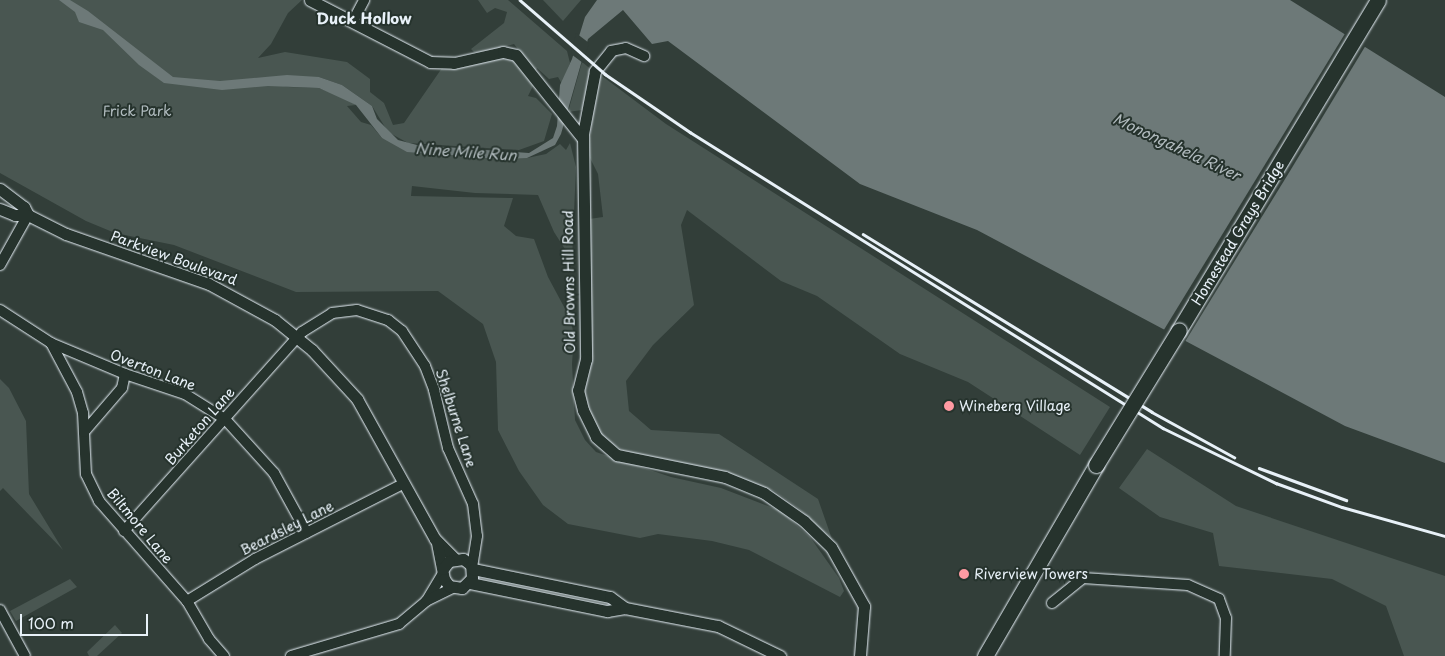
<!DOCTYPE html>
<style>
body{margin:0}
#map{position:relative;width:1445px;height:656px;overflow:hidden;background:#323e39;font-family:"Playpen Sans",sans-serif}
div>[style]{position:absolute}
.green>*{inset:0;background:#495651}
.water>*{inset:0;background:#6d7978}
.pier>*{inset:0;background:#323e39}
.roads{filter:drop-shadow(0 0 1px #e8f1f8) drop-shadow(0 0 1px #e8f1f8)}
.minor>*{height:10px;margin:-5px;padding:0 5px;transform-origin:5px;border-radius:5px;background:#26332d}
.tertiary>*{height:11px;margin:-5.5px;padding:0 5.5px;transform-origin:5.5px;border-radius:5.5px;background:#26332d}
.primary>*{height:15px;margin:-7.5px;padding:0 7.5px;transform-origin:7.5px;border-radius:7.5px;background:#26332d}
.rail>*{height:2.5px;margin:-1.25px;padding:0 1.25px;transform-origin:1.25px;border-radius:1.25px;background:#e8f1f8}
.bridges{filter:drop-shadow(0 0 1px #e8f1f8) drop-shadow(0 0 1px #e8f1f8)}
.primary-bridge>*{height:15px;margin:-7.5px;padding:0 7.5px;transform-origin:7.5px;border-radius:7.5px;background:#26332d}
.dots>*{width:14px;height:14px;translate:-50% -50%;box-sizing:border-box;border:2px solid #26332d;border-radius:50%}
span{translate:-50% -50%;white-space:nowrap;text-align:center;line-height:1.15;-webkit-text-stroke:4px #26332d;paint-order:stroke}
.park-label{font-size:14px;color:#b0bbbe}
.street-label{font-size:14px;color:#e8f1f8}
.poi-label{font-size:14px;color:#e8f1f8}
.left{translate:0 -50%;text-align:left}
.neighbourhood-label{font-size:15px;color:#e8f1f8;font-weight:700}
.water-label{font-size:15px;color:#b1bbbe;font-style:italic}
.scale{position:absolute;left:20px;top:614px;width:128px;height:22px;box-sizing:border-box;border:2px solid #e8f1f8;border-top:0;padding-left:6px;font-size:15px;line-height:18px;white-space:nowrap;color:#e8f1f8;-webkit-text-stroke:4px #26332d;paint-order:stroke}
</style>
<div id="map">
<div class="green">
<div style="clip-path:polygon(0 0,302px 0,288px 13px,271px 44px,258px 58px,285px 52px,347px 62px,370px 79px,370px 92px,384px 103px,393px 125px,404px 123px,442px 68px,503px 58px,513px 61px,533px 86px,528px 96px,536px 98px,552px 114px,544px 141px,519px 150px,408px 143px,388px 132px,372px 106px,342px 85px,319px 77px,250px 78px,288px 87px,319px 88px,343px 97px,356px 105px,347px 106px,361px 122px,371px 125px,382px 138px,434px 155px,527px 158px,546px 154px,560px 144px,566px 150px,570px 143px,576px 167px,572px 260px,554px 232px,538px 195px,475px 193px,412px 186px,411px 196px,513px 198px,504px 226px,516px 236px,534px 239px,548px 277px,570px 318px,574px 335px,572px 364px,575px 420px,585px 440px,596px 452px,671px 477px,721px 488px,781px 511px,810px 537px,839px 578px,844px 591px,840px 597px,749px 550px,712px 541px,658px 534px,640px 538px,568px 524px,543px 505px,519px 471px,498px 430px,496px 362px,483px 324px,438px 291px,296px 292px,174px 245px,115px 233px,86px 221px,0 173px)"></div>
<div style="clip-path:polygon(478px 0,508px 0,567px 51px,570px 63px,562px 84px,558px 77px,549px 79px,537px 68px,535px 72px,514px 44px,481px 53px,474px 52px,471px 49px,504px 23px,507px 12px,495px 8px,487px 13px)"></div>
<div style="clip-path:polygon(543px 0,581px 0,563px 21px)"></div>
<div style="clip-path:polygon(582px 62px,592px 70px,582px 110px,568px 112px)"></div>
<div style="clip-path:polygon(598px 73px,666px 124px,1110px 407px,1080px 455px,968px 382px,900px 354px,817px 296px,781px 281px,687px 210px,681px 225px,694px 305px,653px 345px,626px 381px,629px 411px,651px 430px,719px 434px,818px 499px,832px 539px,798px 508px,774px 491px,742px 478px,625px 452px,608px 441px,598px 431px,586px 406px,584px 390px,589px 219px,603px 217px,598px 174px,588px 154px)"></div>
<div style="clip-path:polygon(0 379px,9px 388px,26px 421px,29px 494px,63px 550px,3px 488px,0 491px)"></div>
<div style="clip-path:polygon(1147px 449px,1236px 506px,1445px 576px,1445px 656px,1404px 656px,1386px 606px,1332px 579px,1219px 566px,1213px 533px,1160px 517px,1119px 488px)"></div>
<div style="clip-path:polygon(70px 579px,77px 587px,16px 621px,10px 611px)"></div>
<div style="clip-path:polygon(115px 625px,122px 633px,97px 656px,89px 656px,87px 652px)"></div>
</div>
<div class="water">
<div style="clip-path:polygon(59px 0,70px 0,88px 11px,173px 77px,220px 81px,287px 75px,319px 77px,342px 85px,372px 106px,377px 119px,398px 140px,417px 145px,529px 153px,553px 138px,557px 126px,560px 85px,572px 59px,585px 17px,597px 0,1290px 0,1445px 97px,1445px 463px,1345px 426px,977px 230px,860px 184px,668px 41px,652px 44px,623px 10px,588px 39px,561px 134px,555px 145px,527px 158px,501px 159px,407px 152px,382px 138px,356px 105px,319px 88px,268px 86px,222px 90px,164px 83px,139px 65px,103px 30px,79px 22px,75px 12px)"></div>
</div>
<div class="pier">
<div style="clip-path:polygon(1346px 32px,1366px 45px,1290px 171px,1183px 345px,1162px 333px)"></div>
<div style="clip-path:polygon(576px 33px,589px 43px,583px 63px,571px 54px)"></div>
</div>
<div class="roads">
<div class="minor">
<div style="left:353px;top:21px;width:24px;rotate:-62deg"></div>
<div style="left:611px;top:51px;width:15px;rotate:-11deg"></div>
<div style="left:626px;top:48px;width:20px;rotate:24deg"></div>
<div style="left:0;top:265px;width:57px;rotate:-60.8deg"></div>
<div style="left:0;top:310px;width:61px;rotate:32.9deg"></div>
<div style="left:51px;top:343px;width:80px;rotate:22.7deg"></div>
<div style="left:125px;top:374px;width:63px;rotate:18.4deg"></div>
<div style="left:185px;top:394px;width:47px;rotate:32deg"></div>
<div style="left:225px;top:419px;width:73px;rotate:47.8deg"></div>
<div style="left:274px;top:473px;width:68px;rotate:61.2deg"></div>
<div style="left:51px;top:343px;width:55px;rotate:62deg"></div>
<div style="left:77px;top:392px;width:22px;rotate:74deg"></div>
<div style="left:83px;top:413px;width:61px;rotate:87.2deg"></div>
<div style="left:86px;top:474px;width:30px;rotate:64deg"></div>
<div style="left:99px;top:501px;width:133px;rotate:48.7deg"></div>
<div style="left:187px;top:601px;width:44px;rotate:59.9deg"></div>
<div style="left:209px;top:639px;width:23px;rotate:49deg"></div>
<div style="left:84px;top:432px;width:58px;rotate:-49.2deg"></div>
<div style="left:122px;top:388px;width:14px;rotate:-78deg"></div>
<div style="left:124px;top:531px;width:267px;rotate:-48.2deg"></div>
<div style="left:302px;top:332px;width:36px;rotate:-32deg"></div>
<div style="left:332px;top:313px;width:25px;rotate:-7deg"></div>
<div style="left:357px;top:310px;width:33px;rotate:18deg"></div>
<div style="left:388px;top:320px;width:18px;rotate:38deg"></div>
<div style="left:402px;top:331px;width:42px;rotate:56.7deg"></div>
<div style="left:425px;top:366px;width:26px;rotate:69deg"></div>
<div style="left:434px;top:390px;width:60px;rotate:76.4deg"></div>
<div style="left:448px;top:448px;width:61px;rotate:65.9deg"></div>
<div style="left:473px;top:504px;width:32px;rotate:83deg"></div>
<div style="left:477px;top:536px;width:32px;rotate:99deg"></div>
<div style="left:427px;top:600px;width:31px;rotate:-59deg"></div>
<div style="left:187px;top:601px;width:80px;rotate:-31.7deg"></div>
<div style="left:255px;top:559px;width:166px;rotate:-26.9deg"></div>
<div style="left:1052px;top:603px;width:40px;rotate:-39deg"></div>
<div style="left:1083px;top:578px;width:105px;rotate:3.8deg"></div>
<div style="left:1188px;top:585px;width:34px;rotate:24deg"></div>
<div style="left:1219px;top:599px;width:20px;rotate:70deg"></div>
<div style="left:1226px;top:618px;width:38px;rotate:92deg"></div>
<div style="left:0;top:610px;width:52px;rotate:61.5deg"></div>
<div style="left:291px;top:656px;width:113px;rotate:-16.5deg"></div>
<div style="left:399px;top:624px;width:35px;rotate:-40deg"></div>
<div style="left:426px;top:601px;width:30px;rotate:-26deg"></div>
</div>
<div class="tertiary">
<div style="left:310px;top:0;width:135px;rotate:27.3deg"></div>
<div style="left:430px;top:62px;width:24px;rotate:2deg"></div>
<div style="left:454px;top:63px;width:50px;rotate:-12.7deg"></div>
<div style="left:503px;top:52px;width:13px;rotate:13deg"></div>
<div style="left:516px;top:55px;width:107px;rotate:51.4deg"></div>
<div style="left:611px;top:51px;width:26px;rotate:129deg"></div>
<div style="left:595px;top:71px;width:64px;rotate:100.8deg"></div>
<div style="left:583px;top:134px;width:225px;rotate:89.2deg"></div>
<div style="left:586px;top:359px;width:32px;rotate:104deg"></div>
<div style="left:578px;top:390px;width:21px;rotate:76deg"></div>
<div style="left:583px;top:410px;width:30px;rotate:64deg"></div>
<div style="left:596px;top:437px;width:28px;rotate:41deg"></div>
<div style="left:617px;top:455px;width:110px;rotate:11.5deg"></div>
<div style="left:725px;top:477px;width:42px;rotate:22.3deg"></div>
<div style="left:764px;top:493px;width:49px;rotate:35deg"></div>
<div style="left:804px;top:521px;width:37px;rotate:44deg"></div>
<div style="left:831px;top:547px;width:68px;rotate:60.8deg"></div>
<div style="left:864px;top:606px;width:50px;rotate:94.6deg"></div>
<div style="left:0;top:189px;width:30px;rotate:37deg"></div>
<div style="left:24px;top:207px;width:9px;rotate:63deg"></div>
<div style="left:28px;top:215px;width:42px;rotate:26.6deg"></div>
<div style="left:66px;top:234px;width:151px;rotate:19.3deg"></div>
<div style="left:209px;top:284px;width:75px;rotate:28.6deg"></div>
<div style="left:275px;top:320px;width:48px;rotate:39deg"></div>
<div style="left:312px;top:350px;width:67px;rotate:47.4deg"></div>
<div style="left:357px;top:399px;width:160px;rotate:60.9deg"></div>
<div style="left:435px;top:539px;width:27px;rotate:45deg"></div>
<div style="left:0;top:209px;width:16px;rotate:22deg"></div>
<div style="left:15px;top:215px;width:13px"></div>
<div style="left:437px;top:543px;width:37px;rotate:79deg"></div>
<div style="left:444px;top:579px;width:9px;rotate:54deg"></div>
<div style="left:449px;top:586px;width:13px;rotate:9deg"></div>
<div style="left:462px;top:588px;width:14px;rotate:-45deg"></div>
<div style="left:472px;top:578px;width:13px;rotate:-94deg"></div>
<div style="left:471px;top:565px;width:10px;rotate:-143deg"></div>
<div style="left:463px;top:559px;width:14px;rotate:172deg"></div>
<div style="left:449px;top:561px;width:10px;rotate:127deg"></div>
<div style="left:473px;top:569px;width:140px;rotate:11.6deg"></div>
<div style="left:610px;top:597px;width:19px;rotate:36deg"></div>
<div style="left:470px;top:583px;width:140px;rotate:11.6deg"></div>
<div style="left:607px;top:611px;width:18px;rotate:-9deg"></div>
<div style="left:625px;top:608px;width:95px;rotate:11deg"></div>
<div style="left:718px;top:626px;width:69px;rotate:25.8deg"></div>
</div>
<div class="primary">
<div style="left:1179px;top:330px;width:385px;rotate:-58.9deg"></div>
<div style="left:985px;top:656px;width:221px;rotate:-59.8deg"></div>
</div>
</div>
<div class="rail">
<div style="left:520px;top:0;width:113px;rotate:41deg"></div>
<div style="left:605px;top:74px;width:103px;rotate:34.3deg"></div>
<div style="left:690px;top:132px;width:558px;rotate:32.04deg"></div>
<div style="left:1163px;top:428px;width:126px;rotate:26deg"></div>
<div style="left:1276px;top:483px;width:70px;rotate:20deg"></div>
<div style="left:1342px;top:507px;width:107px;rotate:15.7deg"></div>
<div style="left:863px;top:234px;width:339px;rotate:31.6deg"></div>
<div style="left:1152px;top:412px;width:94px;rotate:28.8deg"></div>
<div style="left:1259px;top:468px;width:93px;rotate:20.2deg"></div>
</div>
<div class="bridges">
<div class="primary-bridge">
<div style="left:1096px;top:465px;width:158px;rotate:-58.4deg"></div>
</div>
</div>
<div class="dots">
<div style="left:949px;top:406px;background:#ff9aa2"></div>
<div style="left:964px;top:574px;background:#ff9aa2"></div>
</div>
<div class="park-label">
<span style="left:137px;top:111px">Frick Park</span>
</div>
<div class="street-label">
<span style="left:1238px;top:233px;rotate:-59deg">Homestead Grays Bridge</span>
<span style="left:174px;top:258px;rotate:20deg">Parkview Boulevard</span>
<span style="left:569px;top:282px;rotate:-91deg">Old Browns Hill Road</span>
<span style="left:153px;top:370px;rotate:21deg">Overton Lane</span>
<span style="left:456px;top:418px;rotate:72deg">Shelburne Lane</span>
<span style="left:200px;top:426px;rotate:-49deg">Burketon Lane</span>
<span style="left:140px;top:526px;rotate:50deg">Biltmore Lane</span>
<span style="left:287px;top:528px;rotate:-27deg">Beardsley Lane</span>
</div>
<div class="poi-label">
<span class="left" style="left:959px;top:406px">Wineberg Village</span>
<span class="left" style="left:974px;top:574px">Riverview Towers</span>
</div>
<div class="neighbourhood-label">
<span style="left:364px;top:18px">Duck Hollow</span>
</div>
<div class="water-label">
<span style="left:1177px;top:146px;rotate:25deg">Monongahela River</span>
<span style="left:466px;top:151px;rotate:4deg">Nine Mile Run</span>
</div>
<div class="scale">100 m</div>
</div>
